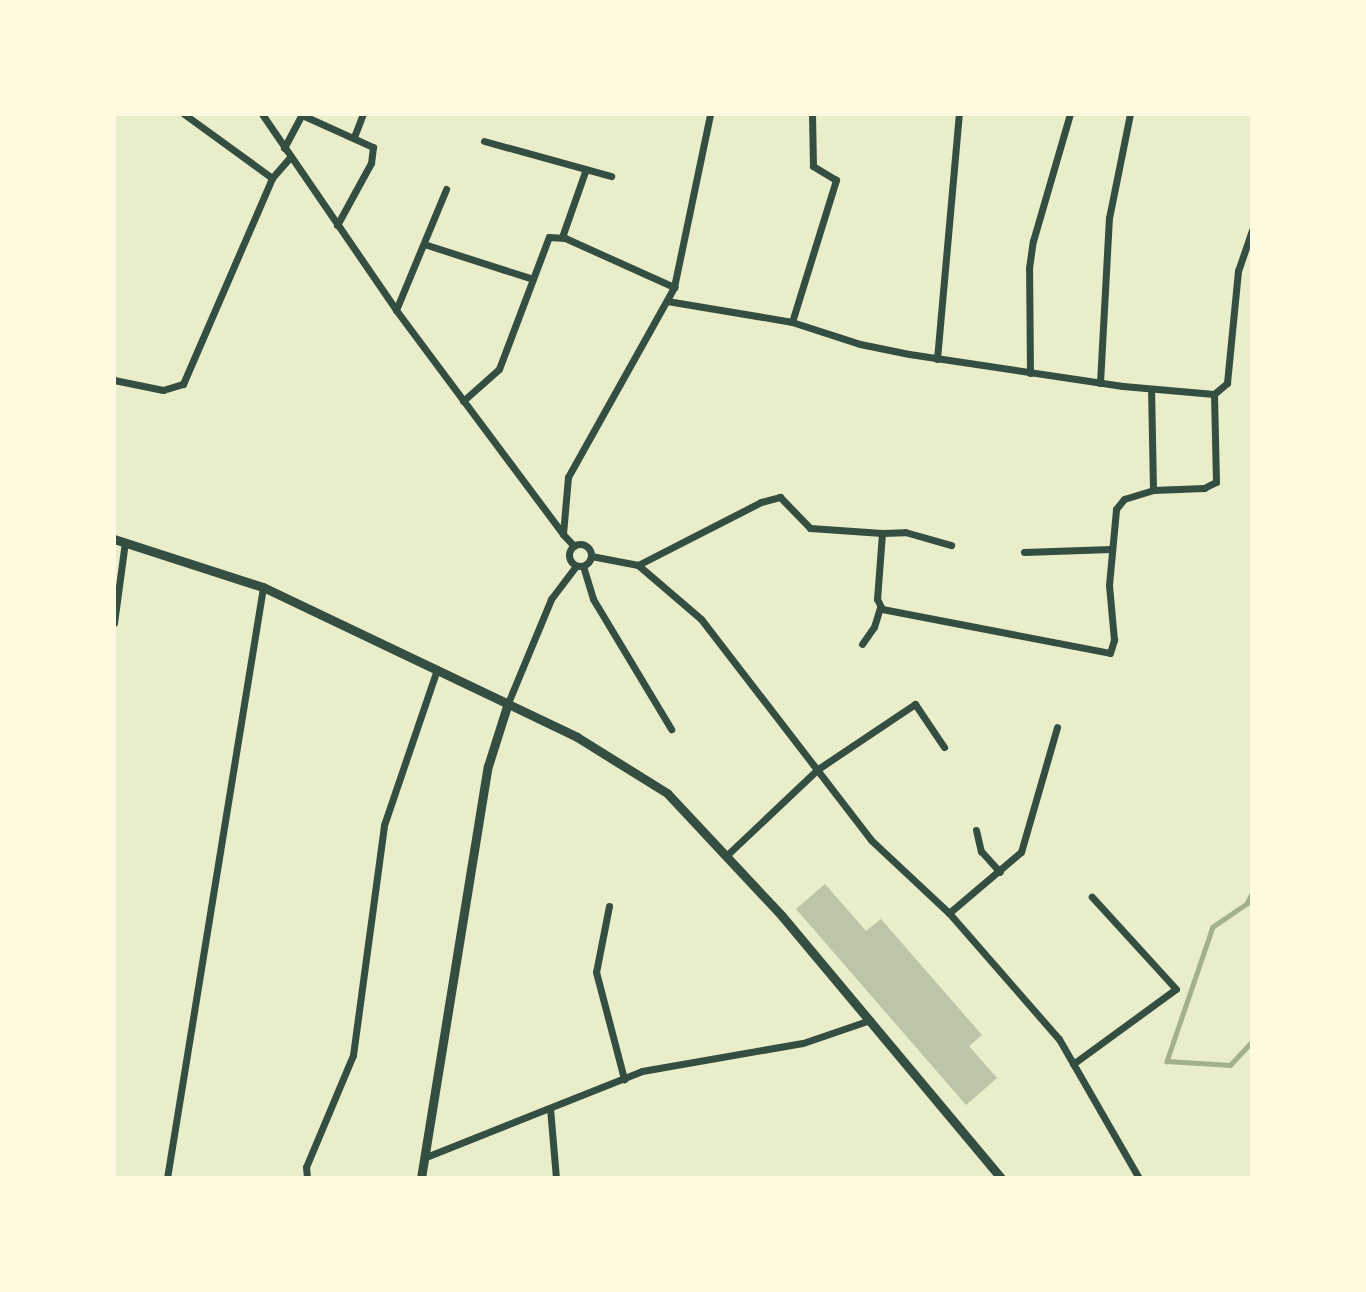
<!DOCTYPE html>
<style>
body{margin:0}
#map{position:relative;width:1366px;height:1292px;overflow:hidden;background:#e9edc9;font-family:"DM Sans",sans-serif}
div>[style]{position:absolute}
.stream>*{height:4.5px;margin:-2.25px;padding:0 2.25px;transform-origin:2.25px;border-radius:2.25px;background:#a3b18a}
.building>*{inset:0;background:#bcc5a7}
.minor>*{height:7px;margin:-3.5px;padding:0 3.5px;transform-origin:3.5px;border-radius:3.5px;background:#344e41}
.minor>.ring{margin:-3.5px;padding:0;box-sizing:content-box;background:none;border:7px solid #344e41;border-radius:50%}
.tertiary>*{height:9px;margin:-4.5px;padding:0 4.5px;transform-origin:4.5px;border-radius:4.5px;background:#344e41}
span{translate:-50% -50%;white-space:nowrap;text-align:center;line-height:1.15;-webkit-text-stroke:6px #fefae0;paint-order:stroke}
.frame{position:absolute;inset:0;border:116px solid #fefae0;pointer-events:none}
</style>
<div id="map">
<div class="stream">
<div style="left:1252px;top:894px;width:11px;rotate:117deg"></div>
<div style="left:1247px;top:904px;width:41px;rotate:145.9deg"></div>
<div style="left:1213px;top:927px;width:142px;rotate:108.9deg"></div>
<div style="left:1167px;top:1061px;width:63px;rotate:3.6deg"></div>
<div style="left:1230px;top:1065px;width:33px;rotate:-47deg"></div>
</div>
<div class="building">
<div style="clip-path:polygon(825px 884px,866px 931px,881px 919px,982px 1035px,969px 1046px,997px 1078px,966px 1105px,796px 909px)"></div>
</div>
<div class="minor">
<div style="left:184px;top:114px;width:109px;rotate:36deg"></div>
<div style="left:272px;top:178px;width:28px;rotate:-49deg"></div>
<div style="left:262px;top:114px;width:237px;rotate:55.6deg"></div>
<div style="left:396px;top:310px;width:279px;rotate:53.3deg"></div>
<div style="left:302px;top:115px;width:78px;rotate:24.3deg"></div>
<div style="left:373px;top:147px;width:16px;rotate:97deg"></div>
<div style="left:371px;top:163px;width:71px;rotate:118.7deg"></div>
<div style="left:354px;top:137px;width:25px;rotate:-69deg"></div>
<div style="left:484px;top:141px;width:132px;rotate:15.4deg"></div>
<div style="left:284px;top:148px;width:38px;rotate:-62deg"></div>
<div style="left:562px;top:237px;width:72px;rotate:-70.6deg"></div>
<div style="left:424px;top:244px;width:111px;rotate:17.8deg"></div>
<div style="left:667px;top:301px;width:127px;rotate:9.5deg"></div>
<div style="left:792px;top:322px;width:71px;rotate:17.9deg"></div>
<div style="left:860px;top:344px;width:50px;rotate:11.5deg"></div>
<div style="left:909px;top:354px;width:216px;rotate:8.5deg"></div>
<div style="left:1123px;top:386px;width:91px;rotate:5deg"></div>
<div style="left:1214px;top:394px;width:17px;rotate:-40deg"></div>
<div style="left:1227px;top:383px;width:113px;rotate:-84.4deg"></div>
<div style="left:1238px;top:271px;width:43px;rotate:-71.1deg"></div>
<div style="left:396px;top:310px;width:131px;rotate:-67.5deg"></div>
<div style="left:792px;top:322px;width:149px;rotate:-72.8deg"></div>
<div style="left:836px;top:180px;width:27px;rotate:-149deg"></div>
<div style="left:813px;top:166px;width:52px;rotate:-91.1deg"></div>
<div style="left:937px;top:359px;width:246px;rotate:-84.9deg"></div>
<div style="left:1030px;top:373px;width:105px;rotate:-90.5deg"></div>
<div style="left:1029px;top:268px;width:27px;rotate:-82deg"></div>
<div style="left:1033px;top:241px;width:132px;rotate:-73.8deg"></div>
<div style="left:114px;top:380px;width:50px;rotate:11.5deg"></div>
<div style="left:163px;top:390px;width:21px;rotate:-17deg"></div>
<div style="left:183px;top:384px;width:224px;rotate:-66.6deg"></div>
<div style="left:1100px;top:383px;width:165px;rotate:-86.9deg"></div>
<div style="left:1109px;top:218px;width:106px;rotate:-78.6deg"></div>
<div style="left:463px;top:401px;width:48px;rotate:-41.6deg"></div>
<div style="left:499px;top:369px;width:141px;rotate:-69.3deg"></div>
<div style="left:549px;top:237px;width:16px;rotate:4deg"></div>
<div style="left:565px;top:238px;width:120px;rotate:24.2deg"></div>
<div style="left:1153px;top:490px;width:51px;rotate:-2.2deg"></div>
<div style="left:1204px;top:488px;width:13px;rotate:-27deg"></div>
<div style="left:1216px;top:482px;width:88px;rotate:-91.3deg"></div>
<div style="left:882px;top:533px;width:23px;rotate:-2deg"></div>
<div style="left:905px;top:532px;width:48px;rotate:15.8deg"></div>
<div class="ring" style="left:569px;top:544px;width:15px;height:15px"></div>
<div style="left:574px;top:546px;width:16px;rotate:-133deg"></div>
<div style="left:563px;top:534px;width:57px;rotate:-85deg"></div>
<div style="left:568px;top:477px;width:218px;rotate:-60.8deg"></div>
<div style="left:674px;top:287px;width:177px;rotate:-78.2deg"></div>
<div style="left:1024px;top:552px;width:87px;rotate:-2deg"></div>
<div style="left:591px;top:556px;width:48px;rotate:10.8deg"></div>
<div style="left:638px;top:565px;width:83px;rotate:40.6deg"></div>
<div style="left:701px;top:619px;width:279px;rotate:52.4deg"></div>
<div style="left:871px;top:840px;width:107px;rotate:43.1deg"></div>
<div style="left:949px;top:913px;width:167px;rotate:48.9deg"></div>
<div style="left:1059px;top:1039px;width:160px;rotate:60.1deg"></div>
<div style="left:638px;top:565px;width:138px;rotate:-27.1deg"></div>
<div style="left:761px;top:502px;width:20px;rotate:-15deg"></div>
<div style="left:780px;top:497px;width:43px;rotate:45.9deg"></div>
<div style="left:810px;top:528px;width:72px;rotate:4deg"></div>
<div style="left:882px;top:533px;width:66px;rotate:94.3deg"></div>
<div style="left:877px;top:599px;width:11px;rotate:63deg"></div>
<div style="left:882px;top:609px;width:232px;rotate:10.9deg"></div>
<div style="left:1110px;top:653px;width:14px;rotate:-73deg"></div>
<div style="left:1114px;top:640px;width:55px;rotate:-95.2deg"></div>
<div style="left:1109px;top:585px;width:76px;rotate:-84.7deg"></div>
<div style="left:1116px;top:509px;width:13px;rotate:-51deg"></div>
<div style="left:1124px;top:499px;width:30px;rotate:-17deg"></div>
<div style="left:1153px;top:490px;width:101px;rotate:-91.1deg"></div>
<div style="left:583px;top:566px;width:34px;rotate:73deg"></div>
<div style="left:593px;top:599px;width:152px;rotate:59deg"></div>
<div style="left:114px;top:623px;width:82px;rotate:-82.3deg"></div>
<div style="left:862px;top:644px;width:21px;rotate:-55deg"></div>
<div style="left:874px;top:627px;width:21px;rotate:-73deg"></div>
<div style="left:508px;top:703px;width:113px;rotate:-67.5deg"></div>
<div style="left:551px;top:599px;width:41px;rotate:-52.9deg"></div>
<div style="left:976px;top:830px;width:22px;rotate:77deg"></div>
<div style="left:981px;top:851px;width:28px;rotate:48deg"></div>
<div style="left:727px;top:855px;width:125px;rotate:-43.4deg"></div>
<div style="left:818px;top:769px;width:117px;rotate:-33.8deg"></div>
<div style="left:915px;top:704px;width:52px;rotate:56deg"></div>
<div style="left:609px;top:906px;width:67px;rotate:101.1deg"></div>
<div style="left:596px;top:972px;width:111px;rotate:75.3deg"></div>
<div style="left:949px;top:913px;width:94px;rotate:-40.3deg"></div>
<div style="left:1021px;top:852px;width:130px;rotate:-73.9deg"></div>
<div style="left:1073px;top:1064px;width:127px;rotate:-36.1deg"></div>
<div style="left:1176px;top:989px;width:125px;rotate:-132.4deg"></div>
<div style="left:550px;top:1108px;width:70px;rotate:85.1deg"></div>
<div style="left:426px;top:1157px;width:232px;rotate:-21.7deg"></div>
<div style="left:642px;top:1071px;width:163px;rotate:-9.9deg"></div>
<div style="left:803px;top:1043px;width:71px;rotate:-18.9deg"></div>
<div style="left:167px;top:1178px;width:599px;rotate:-80.77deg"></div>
<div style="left:307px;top:1178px;width:11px;rotate:-95deg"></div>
<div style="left:306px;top:1167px;width:121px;rotate:-67.2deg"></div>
<div style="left:353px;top:1055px;width:232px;rotate:-82.3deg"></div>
<div style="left:384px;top:825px;width:165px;rotate:-71.2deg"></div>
</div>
<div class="tertiary">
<div style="left:114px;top:539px;width:157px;rotate:17.9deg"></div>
<div style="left:263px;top:587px;width:348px;rotate:25.5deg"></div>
<div style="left:577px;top:737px;width:106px;rotate:31.9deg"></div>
<div style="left:667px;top:793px;width:168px;rotate:46.9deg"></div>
<div style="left:782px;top:916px;width:341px;rotate:50.1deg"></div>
<div style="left:421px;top:1178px;width:417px;rotate:-80.8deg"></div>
<div style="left:488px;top:766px;width:66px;rotate:-72.4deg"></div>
</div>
<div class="frame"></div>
</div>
